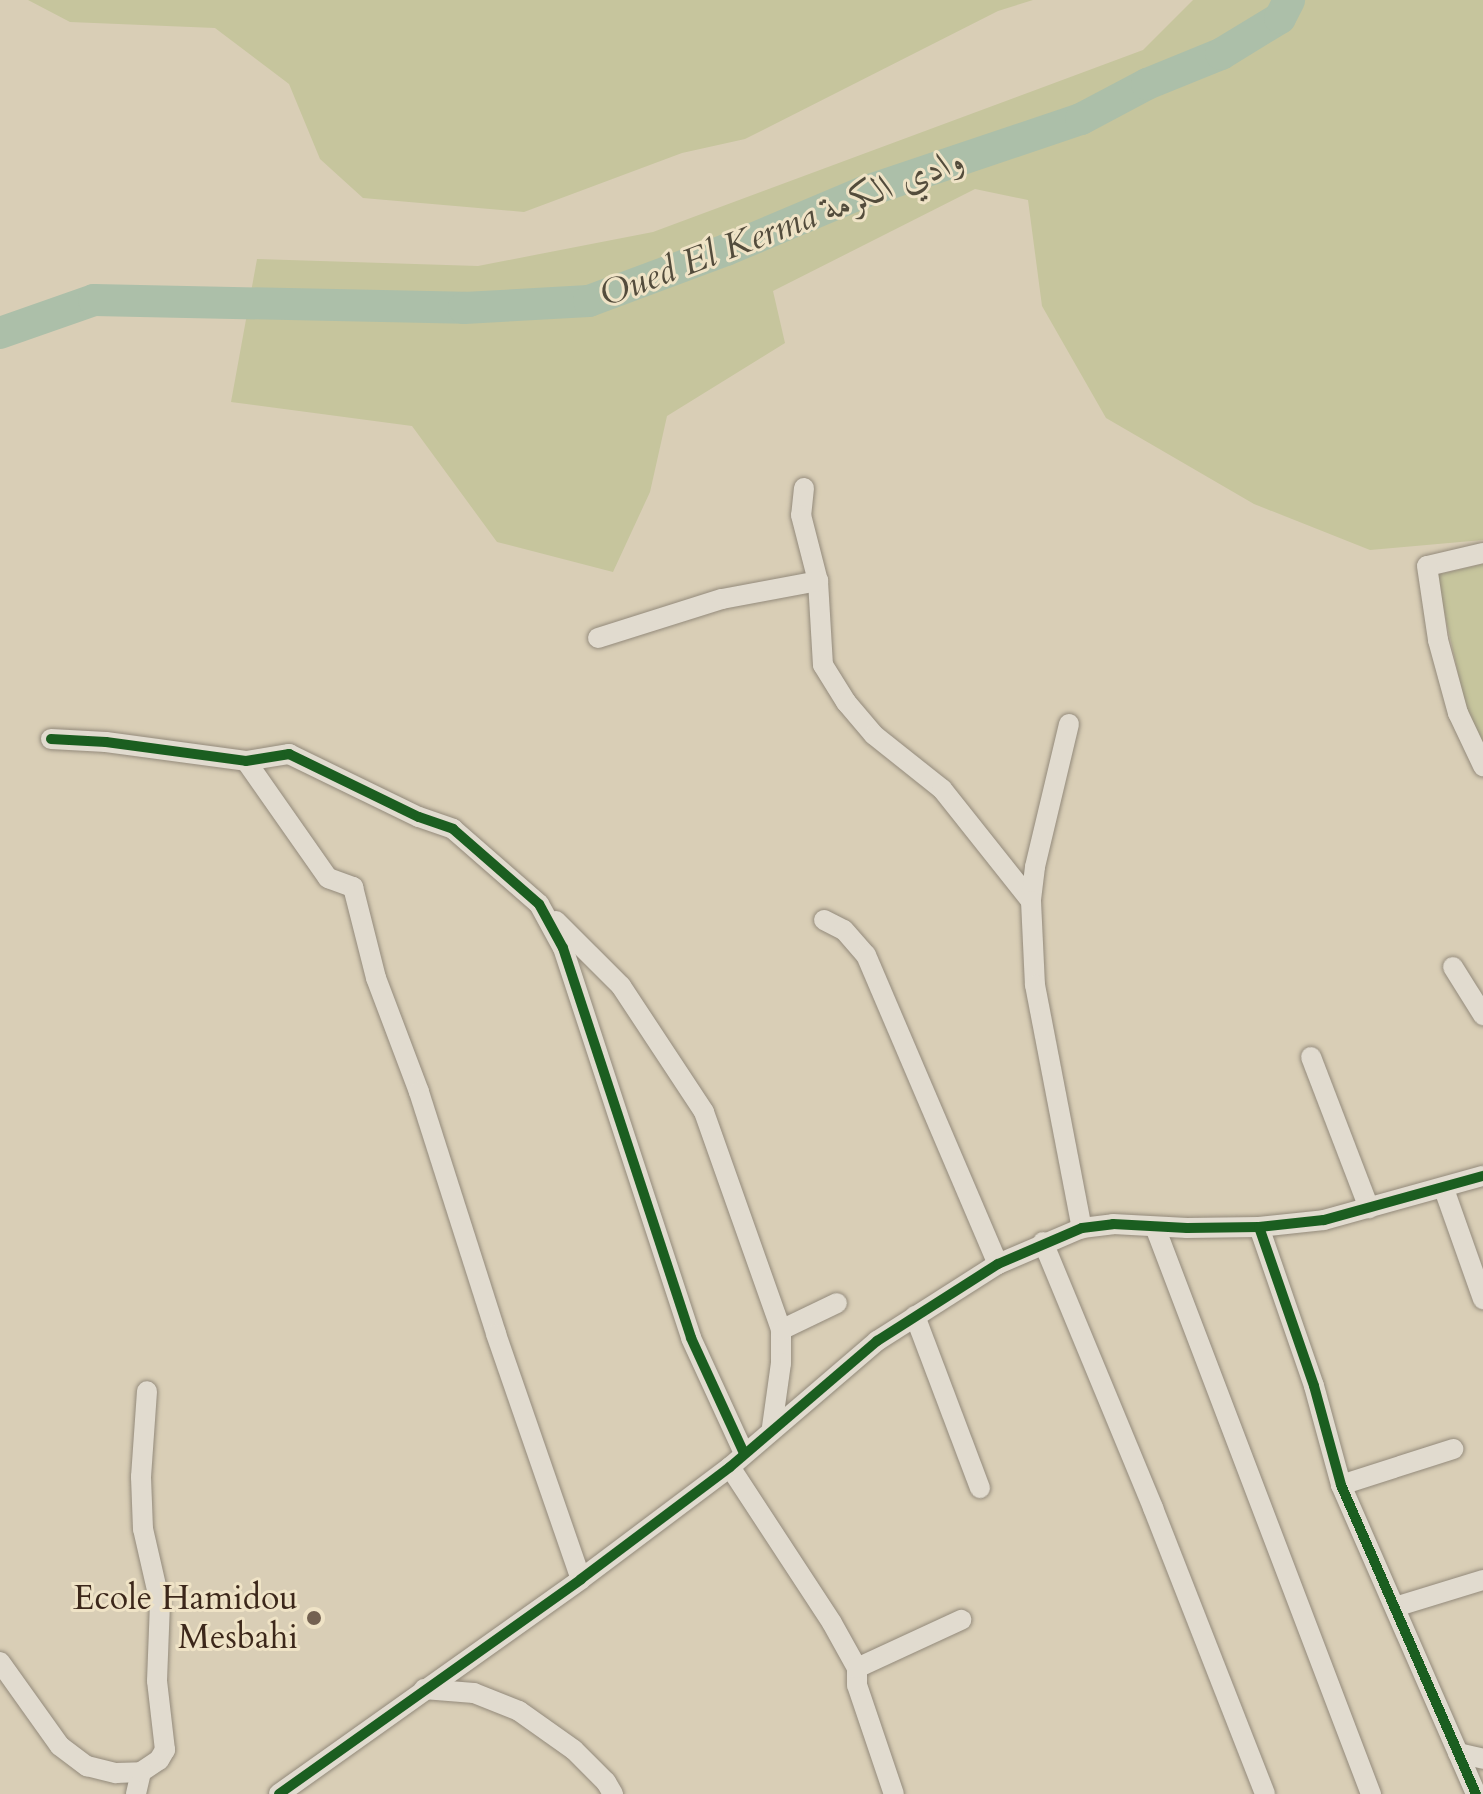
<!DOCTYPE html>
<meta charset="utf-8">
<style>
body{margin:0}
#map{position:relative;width:1483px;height:1794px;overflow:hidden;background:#d9ceb6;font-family:Cardo,Amiri,serif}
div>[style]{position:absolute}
.green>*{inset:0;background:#c6c59d}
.river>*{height:32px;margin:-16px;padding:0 16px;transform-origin:16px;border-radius:16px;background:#acbfa9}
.roads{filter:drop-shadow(0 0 2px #938a7b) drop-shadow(0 0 2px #938a7b)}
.minor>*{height:20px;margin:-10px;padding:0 10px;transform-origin:10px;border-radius:10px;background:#e1dbcf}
.cycleway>*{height:10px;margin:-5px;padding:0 5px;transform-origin:5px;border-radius:5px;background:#1b5e20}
.dots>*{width:22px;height:22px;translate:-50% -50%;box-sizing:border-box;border:4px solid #efe3c6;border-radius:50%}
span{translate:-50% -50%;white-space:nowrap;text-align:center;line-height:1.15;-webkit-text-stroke:6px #efe3c6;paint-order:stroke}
.poi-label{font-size:34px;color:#3c271a}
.right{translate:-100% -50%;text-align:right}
.water-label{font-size:36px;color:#534c3c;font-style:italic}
</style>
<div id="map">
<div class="green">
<div style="clip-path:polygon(28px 0,1033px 0,998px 11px,745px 139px,682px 153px,524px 212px,363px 198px,320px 159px,289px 84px,215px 28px,70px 22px)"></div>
<div style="clip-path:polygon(1193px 0,1483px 0,1483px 540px,1370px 550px,1254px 504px,1106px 418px,1042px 306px,1028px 200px,975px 189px,773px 291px,785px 343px,667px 416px,650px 492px,613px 572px,497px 542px,412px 426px,231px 402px,257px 259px,478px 266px,653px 232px,1143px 50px)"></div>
<div style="clip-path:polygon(1483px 564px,1483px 746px,1467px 713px,1436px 575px)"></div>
</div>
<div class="river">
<div style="left:0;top:333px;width:100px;rotate:-19.3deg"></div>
<div style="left:94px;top:300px;width:370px;rotate:1.2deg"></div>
<div style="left:464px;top:308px;width:125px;rotate:-3.2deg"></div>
<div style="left:589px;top:301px;width:146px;rotate:-20.4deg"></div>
<div style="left:726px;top:250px;width:150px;rotate:-22.8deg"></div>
<div style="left:864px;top:192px;width:229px;rotate:-18.6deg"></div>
<div style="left:1081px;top:119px;width:75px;rotate:-27.9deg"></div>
<div style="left:1147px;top:84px;width:80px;rotate:-22.1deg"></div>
<div style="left:1221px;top:54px;width:69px;rotate:-31.4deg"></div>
<div style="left:1280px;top:18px;width:20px;rotate:-63deg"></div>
</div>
<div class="roads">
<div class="minor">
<div style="left:804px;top:488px;width:27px;rotate:96deg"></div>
<div style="left:801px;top:515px;width:68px;rotate:75.6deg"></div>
<div style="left:818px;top:581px;width:84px;rotate:86.6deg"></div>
<div style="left:823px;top:665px;width:44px;rotate:58.1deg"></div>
<div style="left:846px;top:702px;width:43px;rotate:49.7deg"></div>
<div style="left:874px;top:735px;width:87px;rotate:38.5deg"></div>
<div style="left:942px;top:789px;width:143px;rotate:51.5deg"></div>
<div style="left:1483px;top:553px;width:57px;rotate:166.9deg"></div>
<div style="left:1427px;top:566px;width:75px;rotate:81.5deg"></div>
<div style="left:1438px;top:640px;width:76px;rotate:74.7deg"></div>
<div style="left:1458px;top:713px;width:59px;rotate:64.7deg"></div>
<div style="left:598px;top:638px;width:130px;rotate:-17.5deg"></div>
<div style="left:722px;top:599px;width:98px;rotate:-10.6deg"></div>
<div style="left:1069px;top:724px;width:147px;rotate:103.4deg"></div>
<div style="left:1035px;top:867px;width:34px;rotate:97deg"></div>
<div style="left:1031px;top:901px;width:84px;rotate:87.3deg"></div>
<div style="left:1035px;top:985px;width:248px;rotate:79.1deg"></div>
<div style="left:51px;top:739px;width:55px;rotate:3.1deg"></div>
<div style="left:106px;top:742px;width:141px;rotate:7.7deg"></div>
<div style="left:246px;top:761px;width:44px;rotate:-9.2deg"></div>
<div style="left:289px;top:754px;width:144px;rotate:25.9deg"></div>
<div style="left:419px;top:817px;width:36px;rotate:19deg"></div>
<div style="left:453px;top:829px;width:114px;rotate:41.1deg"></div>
<div style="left:539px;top:904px;width:50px;rotate:61.4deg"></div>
<div style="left:563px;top:948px;width:410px;rotate:71.8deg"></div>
<div style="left:691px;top:1338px;width:127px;rotate:65.3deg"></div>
<div style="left:246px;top:761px;width:143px;rotate:55deg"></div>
<div style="left:328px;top:878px;width:27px;rotate:20deg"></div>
<div style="left:353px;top:887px;width:94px;rotate:75.8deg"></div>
<div style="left:376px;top:978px;width:122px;rotate:69.3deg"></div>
<div style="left:419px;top:1092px;width:254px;rotate:72.3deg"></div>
<div style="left:496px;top:1334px;width:259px;rotate:70.9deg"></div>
<div style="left:824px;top:920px;width:22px;rotate:27deg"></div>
<div style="left:844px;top:930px;width:33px;rotate:49deg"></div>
<div style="left:866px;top:955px;width:336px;rotate:66.9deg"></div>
<div style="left:556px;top:921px;width:92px;rotate:45deg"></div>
<div style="left:621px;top:986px;width:151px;rotate:56.6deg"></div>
<div style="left:704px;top:1112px;width:231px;rotate:70.5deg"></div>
<div style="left:781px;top:1330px;width:33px;rotate:90deg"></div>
<div style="left:781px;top:1363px;width:65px;rotate:98deg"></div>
<div style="left:1453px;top:967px;width:57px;rotate:58deg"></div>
<div style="left:1311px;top:1057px;width:162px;rotate:69deg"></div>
<div style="left:1444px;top:1189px;width:117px;rotate:70.5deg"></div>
<div style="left:1155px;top:1227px;width:607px;rotate:69.15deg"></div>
<div style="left:1259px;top:1227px;width:168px;rotate:70.9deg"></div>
<div style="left:1314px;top:1386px;width:103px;rotate:74.7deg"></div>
<div style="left:1341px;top:1485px;width:337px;rotate:66.4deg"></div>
<div style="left:1043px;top:1242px;width:288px;rotate:67.5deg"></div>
<div style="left:1153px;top:1508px;width:307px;rotate:68.6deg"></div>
<div style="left:915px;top:1316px;width:184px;rotate:69.3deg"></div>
<div style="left:781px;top:1330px;width:62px;rotate:-25.7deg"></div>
<div style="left:730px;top:1467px;width:186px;rotate:56.8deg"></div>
<div style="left:832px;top:1623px;width:51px;rotate:60.9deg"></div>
<div style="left:857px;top:1668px;width:17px;rotate:90deg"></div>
<div style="left:857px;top:1685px;width:115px;rotate:71.3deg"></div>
<div style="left:1341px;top:1485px;width:118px;rotate:-17.8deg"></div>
<div style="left:1395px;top:1607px;width:92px;rotate:-17.1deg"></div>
<div style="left:0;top:1662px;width:103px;rotate:54.5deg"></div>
<div style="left:60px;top:1746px;width:34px;rotate:37deg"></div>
<div style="left:87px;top:1766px;width:30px;rotate:14deg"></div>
<div style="left:116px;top:1773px;width:25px;rotate:-2deg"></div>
<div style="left:141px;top:1772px;width:23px;rotate:103deg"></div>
<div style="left:857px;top:1668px;width:115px;rotate:-24.8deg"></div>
<div style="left:424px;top:1689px;width:50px;rotate:4.6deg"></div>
<div style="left:474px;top:1693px;width:48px;rotate:21.8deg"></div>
<div style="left:519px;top:1711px;width:67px;rotate:35.3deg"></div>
<div style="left:574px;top:1750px;width:45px;rotate:45deg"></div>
<div style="left:606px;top:1782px;width:14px;rotate:60deg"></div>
<div style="left:1458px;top:1753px;width:26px;rotate:13deg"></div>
<div style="left:141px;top:1772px;width:22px;rotate:-34deg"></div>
<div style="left:159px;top:1760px;width:12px;rotate:-59deg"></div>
<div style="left:165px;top:1750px;width:69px;rotate:-96.6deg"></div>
<div style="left:157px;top:1681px;width:78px;rotate:-87.8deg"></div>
<div style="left:160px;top:1603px;width:76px;rotate:-102.9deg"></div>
<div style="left:143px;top:1529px;width:52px;rotate:-92.2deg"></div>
<div style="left:141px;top:1477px;width:86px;rotate:-86deg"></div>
<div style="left:279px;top:1794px;width:371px;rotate:-35.4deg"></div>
<div style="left:581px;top:1579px;width:186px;rotate:-36.9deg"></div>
<div style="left:730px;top:1467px;width:194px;rotate:-40.6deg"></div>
<div style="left:877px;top:1341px;width:143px;rotate:-32.5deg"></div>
<div style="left:998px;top:1264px;width:91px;rotate:-23.2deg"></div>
<div style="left:1082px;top:1228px;width:31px;rotate:-7deg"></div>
<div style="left:1113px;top:1224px;width:74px;rotate:3.1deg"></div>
<div style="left:1187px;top:1228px;width:72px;rotate:-0.8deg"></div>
<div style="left:1259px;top:1227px;width:65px;rotate:-6.1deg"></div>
<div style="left:1324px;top:1220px;width:165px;rotate:-15.5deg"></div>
</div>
</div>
<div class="cycleway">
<div style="left:51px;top:739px;width:55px;rotate:3.1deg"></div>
<div style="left:106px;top:742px;width:141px;rotate:7.7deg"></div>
<div style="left:246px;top:761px;width:44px;rotate:-9.2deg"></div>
<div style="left:289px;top:754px;width:144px;rotate:25.9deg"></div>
<div style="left:419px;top:817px;width:36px;rotate:19deg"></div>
<div style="left:453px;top:829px;width:114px;rotate:41.1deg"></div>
<div style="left:539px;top:904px;width:50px;rotate:61.4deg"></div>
<div style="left:563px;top:948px;width:410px;rotate:71.8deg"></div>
<div style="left:691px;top:1338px;width:127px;rotate:65.3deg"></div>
<div style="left:1259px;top:1227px;width:168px;rotate:70.9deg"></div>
<div style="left:1314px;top:1386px;width:103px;rotate:74.7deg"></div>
<div style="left:1341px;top:1485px;width:337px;rotate:66.4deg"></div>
<div style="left:279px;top:1794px;width:371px;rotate:-35.4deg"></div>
<div style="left:581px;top:1579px;width:186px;rotate:-36.9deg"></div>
<div style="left:730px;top:1467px;width:194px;rotate:-40.6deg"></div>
<div style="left:877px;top:1341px;width:143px;rotate:-32.5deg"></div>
<div style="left:998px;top:1264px;width:91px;rotate:-23.2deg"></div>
<div style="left:1082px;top:1228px;width:31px;rotate:-7deg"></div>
<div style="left:1113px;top:1224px;width:74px;rotate:3.1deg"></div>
<div style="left:1187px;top:1228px;width:72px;rotate:-0.8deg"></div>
<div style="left:1259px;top:1227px;width:65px;rotate:-6.1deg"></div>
<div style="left:1324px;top:1220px;width:165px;rotate:-15.5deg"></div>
</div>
<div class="dots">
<div style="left:314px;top:1618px;background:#736151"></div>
</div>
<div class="poi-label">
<span class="right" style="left:298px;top:1618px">Ecole Hamidou<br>Mesbahi</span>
</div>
<div class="water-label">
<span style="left:782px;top:227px;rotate:-21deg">Oued El Kerma وادي الكرمة</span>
</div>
</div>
